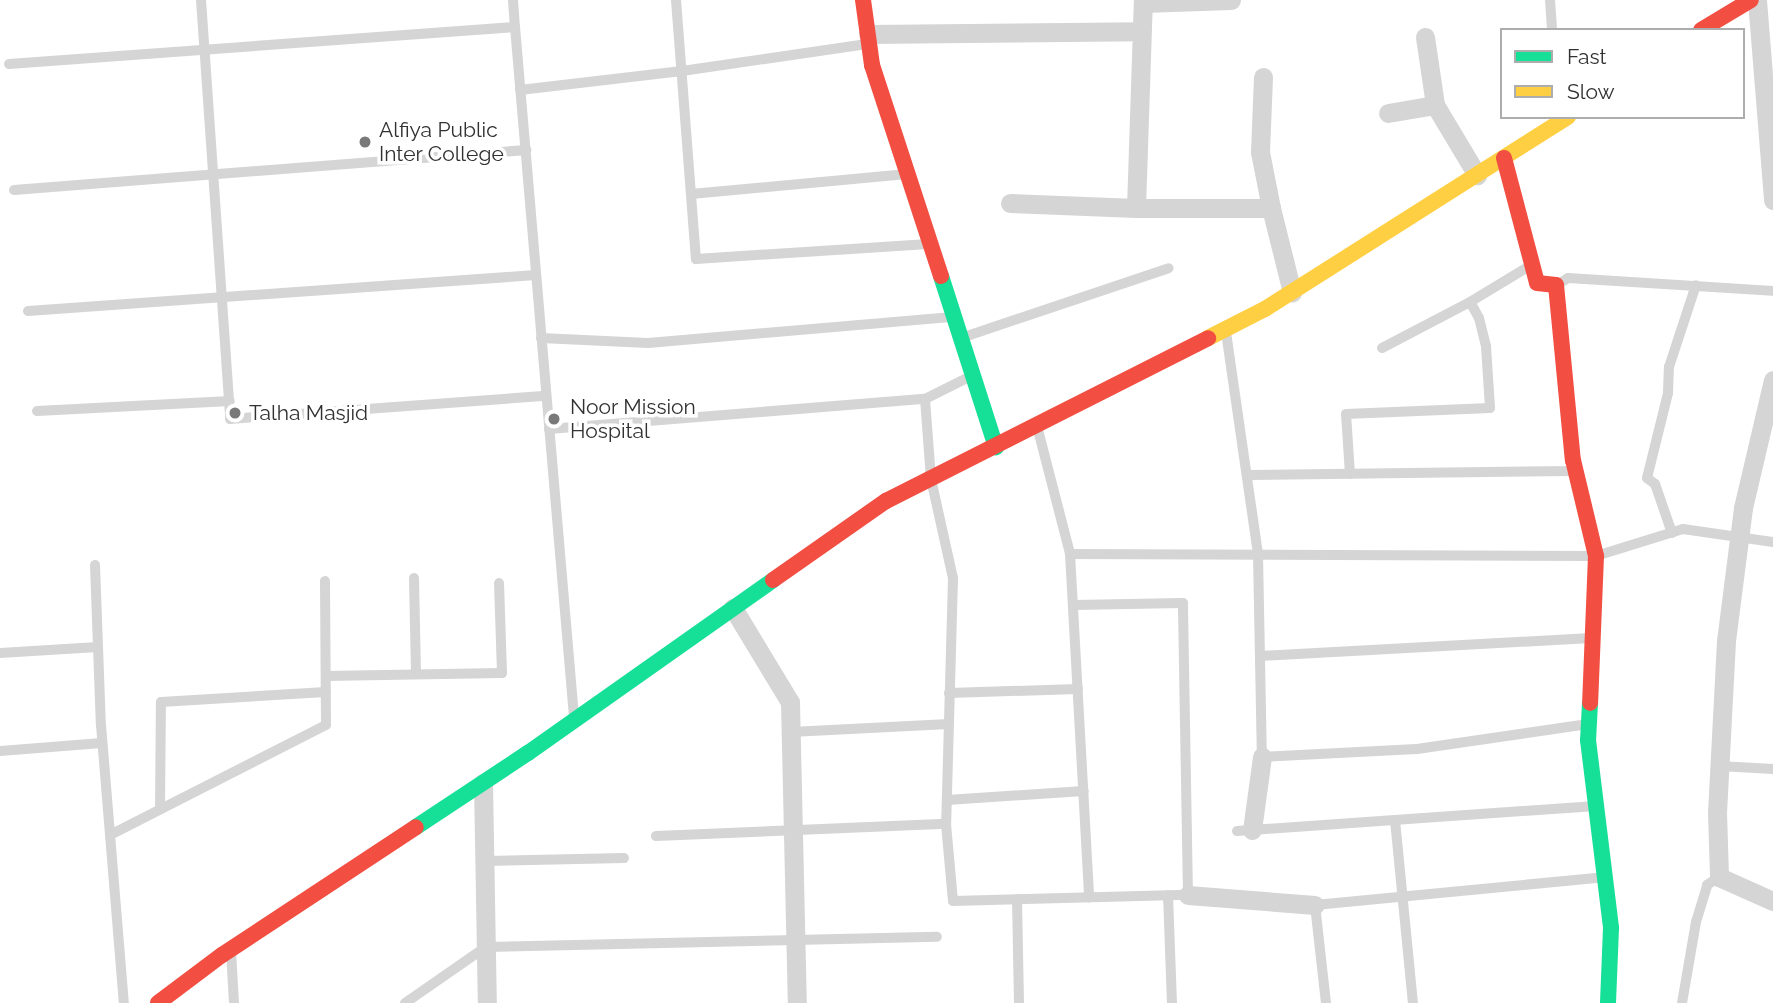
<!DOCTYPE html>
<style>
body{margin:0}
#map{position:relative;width:1773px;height:1003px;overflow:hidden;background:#fff;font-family:Raleway,sans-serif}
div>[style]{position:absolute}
.lane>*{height:10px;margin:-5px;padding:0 5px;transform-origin:5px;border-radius:5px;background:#d5d5d5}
.street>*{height:19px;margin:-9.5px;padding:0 9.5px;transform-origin:9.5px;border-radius:9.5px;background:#d5d5d5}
.fast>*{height:16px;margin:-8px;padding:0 8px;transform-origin:8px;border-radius:8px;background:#16e098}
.slow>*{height:16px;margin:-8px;padding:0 8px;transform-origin:8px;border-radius:8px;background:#ffcf43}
.jam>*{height:16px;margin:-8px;padding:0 8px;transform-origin:8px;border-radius:8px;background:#f24e42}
.dots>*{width:19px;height:19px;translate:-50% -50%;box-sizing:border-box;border:4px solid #fff;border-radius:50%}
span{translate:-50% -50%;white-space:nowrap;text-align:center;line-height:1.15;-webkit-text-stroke:7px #fff;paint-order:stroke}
.poi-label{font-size:21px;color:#313131}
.left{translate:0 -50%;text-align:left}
.legend{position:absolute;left:1500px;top:28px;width:245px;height:91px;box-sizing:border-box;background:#fff;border:2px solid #adadad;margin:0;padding:9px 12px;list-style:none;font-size:21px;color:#313131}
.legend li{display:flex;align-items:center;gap:14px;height:35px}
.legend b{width:35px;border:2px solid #adadad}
</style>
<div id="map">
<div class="lane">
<div style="left:201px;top:0;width:420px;rotate:86deg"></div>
<div style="left:230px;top:419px;width:317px;rotate:-4.2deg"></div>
<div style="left:513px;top:0;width:27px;rotate:86deg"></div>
<div style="left:676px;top:0;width:260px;rotate:85.6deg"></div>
<div style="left:696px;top:259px;width:233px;rotate:-3.7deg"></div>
<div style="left:1550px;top:0;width:30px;rotate:86deg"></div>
<div style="left:9px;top:64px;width:507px;rotate:-4.18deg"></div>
<div style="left:515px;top:27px;width:693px;rotate:85.11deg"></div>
<div style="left:520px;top:90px;width:163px;rotate:-6.7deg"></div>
<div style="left:682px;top:71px;width:187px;rotate:-8.3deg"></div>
<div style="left:14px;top:190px;width:514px;rotate:-4.47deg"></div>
<div style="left:691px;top:194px;width:217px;rotate:-5.3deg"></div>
<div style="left:1557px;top:285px;width:13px;rotate:-32deg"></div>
<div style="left:1568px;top:278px;width:205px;rotate:3.6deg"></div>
<div style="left:28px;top:311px;width:509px;rotate:-4.05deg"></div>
<div style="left:1226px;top:332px;width:225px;rotate:81.8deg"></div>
<div style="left:1258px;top:555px;width:202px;rotate:88.9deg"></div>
<div style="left:1262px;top:757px;width:155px;rotate:-3deg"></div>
<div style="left:1417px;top:749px;width:173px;rotate:-8.3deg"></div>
<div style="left:541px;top:338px;width:107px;rotate:2.7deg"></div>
<div style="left:648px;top:343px;width:306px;rotate:-4.9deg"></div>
<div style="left:961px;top:338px;width:219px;rotate:-18.6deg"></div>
<div style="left:1382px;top:348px;width:99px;rotate:-27.6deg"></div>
<div style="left:1470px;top:302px;width:71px;rotate:-31.2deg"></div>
<div style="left:925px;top:399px;width:51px;rotate:-26.6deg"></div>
<div style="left:37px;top:411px;width:193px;rotate:-3deg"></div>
<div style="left:1037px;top:426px;width:132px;rotate:75.5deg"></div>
<div style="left:1070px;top:554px;width:344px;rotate:86.8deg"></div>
<div style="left:549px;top:429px;width:377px;rotate:-4.6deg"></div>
<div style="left:925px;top:399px;width:80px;rotate:85.7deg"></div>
<div style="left:931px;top:479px;width:101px;rotate:77.5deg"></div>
<div style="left:953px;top:578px;width:246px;rotate:91.6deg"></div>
<div style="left:946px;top:824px;width:77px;rotate:84.8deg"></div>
<div style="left:953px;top:901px;width:235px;rotate:-1.5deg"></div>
<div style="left:1188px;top:895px;width:292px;rotate:-91deg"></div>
<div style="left:1183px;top:603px;width:110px;rotate:179deg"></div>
<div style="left:1350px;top:474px;width:60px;rotate:-93.8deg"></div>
<div style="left:1346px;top:414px;width:144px;rotate:-2.4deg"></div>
<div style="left:1490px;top:408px;width:62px;rotate:-93.7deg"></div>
<div style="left:1486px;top:346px;width:29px;rotate:-104deg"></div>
<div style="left:1479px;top:318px;width:18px;rotate:-119deg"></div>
<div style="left:1247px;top:475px;width:328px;rotate:-0.7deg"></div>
<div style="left:1672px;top:533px;width:52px;rotate:-109.1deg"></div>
<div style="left:1655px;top:484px;width:10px;rotate:-143deg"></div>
<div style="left:1647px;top:478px;width:88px;rotate:-76.1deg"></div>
<div style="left:1668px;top:393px;width:26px;rotate:-88deg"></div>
<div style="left:1669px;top:367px;width:86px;rotate:-71.8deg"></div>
<div style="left:1070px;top:554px;width:526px;rotate:0.22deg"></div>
<div style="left:1596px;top:556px;width:91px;rotate:-17.2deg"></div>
<div style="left:1683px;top:529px;width:91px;rotate:8.2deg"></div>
<div style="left:95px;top:565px;width:160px;rotate:87.9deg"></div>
<div style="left:101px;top:725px;width:279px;rotate:85.3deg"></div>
<div style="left:414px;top:578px;width:96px;rotate:88.8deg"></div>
<div style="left:0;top:653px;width:98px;rotate:-3.5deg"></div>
<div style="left:1260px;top:656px;width:332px;rotate:-3.1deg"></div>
<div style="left:326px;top:676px;width:176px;rotate:-1deg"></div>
<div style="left:502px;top:673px;width:90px;rotate:-91.9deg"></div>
<div style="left:949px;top:693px;width:129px;rotate:-1.8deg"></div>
<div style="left:791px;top:732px;width:158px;rotate:-2.9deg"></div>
<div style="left:0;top:751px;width:102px;rotate:-4.5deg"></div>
<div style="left:1719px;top:766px;width:54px;rotate:3.2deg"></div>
<div style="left:947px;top:800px;width:137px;rotate:-3.8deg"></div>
<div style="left:160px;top:809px;width:107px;rotate:-89.5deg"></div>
<div style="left:161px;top:702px;width:165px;rotate:-3.5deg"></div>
<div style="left:1395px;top:820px;width:184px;rotate:84.4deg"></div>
<div style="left:1237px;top:831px;width:360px;rotate:-4deg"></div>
<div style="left:110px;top:835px;width:242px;rotate:-27deg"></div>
<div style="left:326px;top:725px;width:144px;rotate:-90.4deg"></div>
<div style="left:656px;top:836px;width:290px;rotate:-2.4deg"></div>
<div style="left:485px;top:861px;width:139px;rotate:-1.2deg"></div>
<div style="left:1168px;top:895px;width:108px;rotate:87.9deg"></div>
<div style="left:1017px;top:899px;width:104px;rotate:88.9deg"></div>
<div style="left:231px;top:951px;width:52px;rotate:86.7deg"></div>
<div style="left:405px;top:1003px;width:98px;rotate:-34.7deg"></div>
<div style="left:486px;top:947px;width:451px;rotate:-1.3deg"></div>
<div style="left:1326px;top:1003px;width:99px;rotate:-96.4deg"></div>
<div style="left:1315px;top:905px;width:290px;rotate:-5.5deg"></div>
<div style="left:1682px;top:1003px;width:82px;rotate:-80.2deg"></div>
<div style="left:1696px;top:922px;width:39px;rotate:-73deg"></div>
<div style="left:1707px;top:885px;width:14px;rotate:-34deg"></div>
</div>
<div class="street">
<div style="left:1757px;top:0;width:201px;rotate:85.4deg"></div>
<div style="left:1143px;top:3px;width:88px;rotate:-2deg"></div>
<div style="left:868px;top:34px;width:273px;rotate:-0.6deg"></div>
<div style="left:1425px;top:37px;width:69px;rotate:81.6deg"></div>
<div style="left:1435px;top:105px;width:82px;rotate:59deg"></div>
<div style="left:1263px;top:77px;width:75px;rotate:92.3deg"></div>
<div style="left:1260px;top:152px;width:57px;rotate:78.9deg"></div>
<div style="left:1388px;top:113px;width:48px;rotate:-9.7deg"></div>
<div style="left:1010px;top:203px;width:126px;rotate:2.3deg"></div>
<div style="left:1136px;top:208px;width:135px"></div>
<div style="left:1271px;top:208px;width:87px;rotate:76deg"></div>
<div style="left:1136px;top:208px;width:208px;rotate:-88.1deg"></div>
<div style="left:1773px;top:380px;width:131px;rotate:103.2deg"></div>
<div style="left:1743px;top:508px;width:134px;rotate:97.3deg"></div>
<div style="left:1726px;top:641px;width:171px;rotate:93deg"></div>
<div style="left:1717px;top:812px;width:65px;rotate:88.2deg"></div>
<div style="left:1719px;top:877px;width:59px;rotate:24deg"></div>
<div style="left:733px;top:608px;width:110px;rotate:58.8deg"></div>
<div style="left:790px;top:702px;width:301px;rotate:88.7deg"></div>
<div style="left:483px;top:783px;width:220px;rotate:89deg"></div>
<div style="left:1252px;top:830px;width:74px;rotate:-82.2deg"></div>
<div style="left:1188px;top:895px;width:127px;rotate:4.5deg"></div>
</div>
<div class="fast">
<div style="left:941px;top:276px;width:180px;rotate:72.2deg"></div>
<div style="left:1590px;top:703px;width:37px;rotate:93deg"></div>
<div style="left:1588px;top:740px;width:189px;rotate:83deg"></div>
<div style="left:1611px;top:928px;width:75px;rotate:92.3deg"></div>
<div style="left:416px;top:827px;width:134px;rotate:-33.5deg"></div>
<div style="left:528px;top:753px;width:300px;rotate:-35.2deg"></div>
</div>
<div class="slow">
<div style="left:1208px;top:338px;width:64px;rotate:-27deg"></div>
<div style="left:1265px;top:309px;width:359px;rotate:-32.4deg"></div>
</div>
<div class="jam">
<div style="left:863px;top:0;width:66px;rotate:82.1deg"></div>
<div style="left:872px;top:65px;width:222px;rotate:71.9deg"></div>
<div style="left:1701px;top:30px;width:58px;rotate:-31deg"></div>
<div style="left:1504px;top:158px;width:129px;rotate:75.2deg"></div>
<div style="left:1537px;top:283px;width:19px;rotate:6deg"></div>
<div style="left:1556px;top:285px;width:176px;rotate:84.5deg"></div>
<div style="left:1573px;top:460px;width:99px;rotate:76.5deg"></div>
<div style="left:1596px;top:556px;width:147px;rotate:92.3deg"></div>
<div style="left:773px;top:580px;width:138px;rotate:-35deg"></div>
<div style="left:886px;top:501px;width:361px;rotate:-26.8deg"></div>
<div style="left:158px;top:1003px;width:80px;rotate:-36.9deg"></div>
<div style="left:222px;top:955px;width:232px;rotate:-33.4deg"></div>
</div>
<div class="dots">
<div style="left:365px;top:142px;background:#797979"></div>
<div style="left:235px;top:413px;background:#797979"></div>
<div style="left:554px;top:419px;background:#797979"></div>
</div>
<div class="poi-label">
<span class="left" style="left:379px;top:142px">Alfiya Public<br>Inter College</span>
<span class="left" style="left:570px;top:419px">Noor Mission<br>Hospital</span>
<span class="left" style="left:249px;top:413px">Talha Masjid</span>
</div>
<ul class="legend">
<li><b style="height:9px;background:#16e098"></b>Fast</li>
<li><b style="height:9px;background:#ffcf43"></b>Slow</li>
</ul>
</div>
